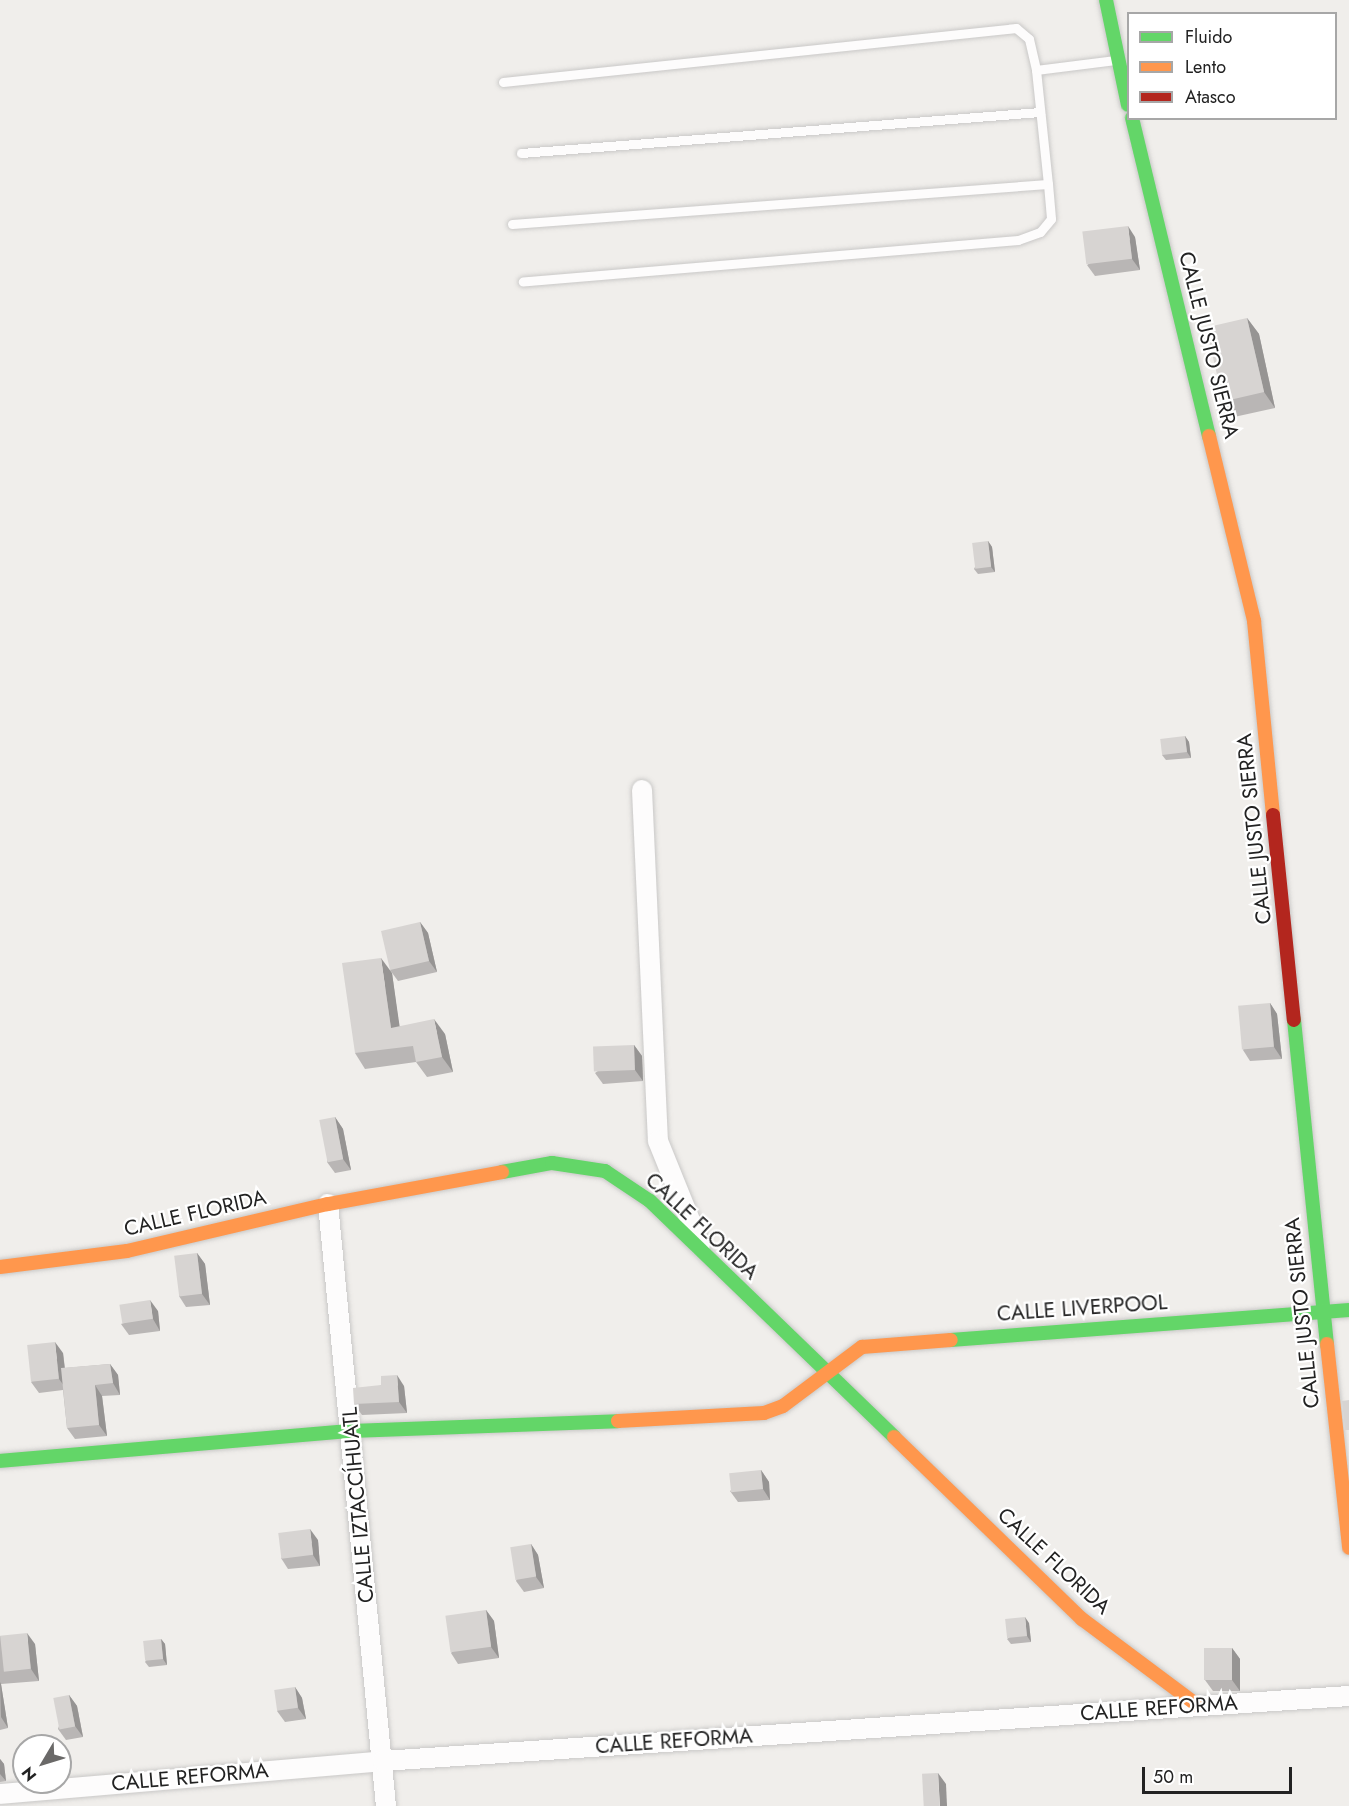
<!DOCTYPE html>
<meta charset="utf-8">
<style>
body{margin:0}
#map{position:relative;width:1349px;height:1806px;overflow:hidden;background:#f0eeeb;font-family:Jost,sans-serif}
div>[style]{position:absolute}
.roads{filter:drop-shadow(0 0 2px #c9c8c7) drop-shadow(0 0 2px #c9c8c7)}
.lane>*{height:9px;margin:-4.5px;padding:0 4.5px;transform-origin:4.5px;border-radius:4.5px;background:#fdfcfc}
.street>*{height:20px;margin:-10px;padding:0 10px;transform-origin:10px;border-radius:10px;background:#fdfcfc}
.fast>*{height:14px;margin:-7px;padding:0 7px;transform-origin:7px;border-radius:7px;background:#63d668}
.slow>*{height:14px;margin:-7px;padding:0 7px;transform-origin:7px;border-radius:7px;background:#ff974d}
.jam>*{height:14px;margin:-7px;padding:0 7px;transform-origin:7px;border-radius:7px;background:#b3261e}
.wall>*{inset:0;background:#b9b6b5}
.shaded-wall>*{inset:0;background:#969493}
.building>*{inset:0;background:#d7d4d2;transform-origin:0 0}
span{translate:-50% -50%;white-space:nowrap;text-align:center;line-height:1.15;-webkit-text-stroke:4.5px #fff;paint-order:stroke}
.street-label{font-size:21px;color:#222}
.legend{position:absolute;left:1127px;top:12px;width:210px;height:108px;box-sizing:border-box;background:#fff;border:2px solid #a7a7a7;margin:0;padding:8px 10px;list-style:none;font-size:18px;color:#222}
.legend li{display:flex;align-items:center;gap:12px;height:30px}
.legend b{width:30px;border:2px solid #a7a7a7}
.north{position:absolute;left:12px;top:1734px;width:60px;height:60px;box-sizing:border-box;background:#fff;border:2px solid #a7a7a7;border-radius:50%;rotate:232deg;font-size:16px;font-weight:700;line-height:24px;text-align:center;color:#222}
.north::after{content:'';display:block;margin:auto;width:21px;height:27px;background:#6a6968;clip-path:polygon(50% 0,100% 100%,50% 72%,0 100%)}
.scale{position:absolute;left:1142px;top:1767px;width:150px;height:27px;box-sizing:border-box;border:3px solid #222;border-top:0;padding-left:8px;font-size:18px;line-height:21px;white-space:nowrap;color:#222;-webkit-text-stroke:4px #fff;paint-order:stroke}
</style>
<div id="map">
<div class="roads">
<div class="lane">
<div style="left:1036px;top:70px;width:80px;rotate:-7.2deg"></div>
<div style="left:503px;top:82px;width:516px;rotate:-6.01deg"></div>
<div style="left:1016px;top:28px;width:17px;rotate:40deg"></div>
<div style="left:1029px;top:39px;width:32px;rotate:77deg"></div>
<div style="left:1036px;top:70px;width:115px;rotate:84deg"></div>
<div style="left:1048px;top:184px;width:35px;rotate:85deg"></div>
<div style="left:1051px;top:219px;width:17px;rotate:130deg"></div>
<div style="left:1040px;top:232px;width:23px;rotate:160deg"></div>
<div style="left:1018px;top:240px;width:497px;rotate:175.2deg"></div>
<div style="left:521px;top:153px;width:521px;rotate:-4.52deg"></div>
<div style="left:512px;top:224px;width:537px;rotate:-4.27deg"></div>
</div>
<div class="street">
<div style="left:642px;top:790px;width:351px;rotate:87.4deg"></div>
<div style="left:658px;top:1141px;width:112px;rotate:68deg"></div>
<div style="left:328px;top:1204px;width:605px;rotate:84.5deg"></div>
<div style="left:0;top:1794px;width:384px;rotate:-4.9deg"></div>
<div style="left:383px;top:1761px;width:968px;rotate:-3.85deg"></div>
</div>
<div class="fast">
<div style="left:1106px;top:0;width:107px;rotate:78.2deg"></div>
<div style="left:1132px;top:118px;width:327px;rotate:76.4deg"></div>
<div style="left:1294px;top:1020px;width:326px;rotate:84.2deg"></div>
<div style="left:502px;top:1172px;width:51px;rotate:-10.2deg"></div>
<div style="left:552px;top:1163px;width:54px;rotate:8.6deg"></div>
<div style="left:605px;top:1171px;width:54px;rotate:33.7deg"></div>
<div style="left:650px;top:1201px;width:339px;rotate:44deg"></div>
<div style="left:951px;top:1340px;width:399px;rotate:-4.3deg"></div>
<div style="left:0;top:1461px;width:352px;rotate:-4.9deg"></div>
<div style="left:351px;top:1431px;width:267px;rotate:-2.1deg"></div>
</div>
<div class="slow">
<div style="left:1209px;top:436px;width:190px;rotate:76.3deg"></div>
<div style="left:1254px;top:621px;width:195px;rotate:84.4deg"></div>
<div style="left:0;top:1267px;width:128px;rotate:-7.2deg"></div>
<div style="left:127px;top:1251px;width:206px;rotate:-13.2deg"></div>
<div style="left:328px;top:1204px;width:177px;rotate:-10.4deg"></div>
<div style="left:1327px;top:1344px;width:205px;rotate:83.8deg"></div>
<div style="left:618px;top:1421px;width:146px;rotate:-3.1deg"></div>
<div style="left:764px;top:1413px;width:20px;rotate:-20deg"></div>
<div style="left:783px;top:1406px;width:99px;rotate:-36.8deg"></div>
<div style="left:862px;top:1347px;width:89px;rotate:-4.5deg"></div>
<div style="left:894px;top:1437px;width:262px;rotate:44.1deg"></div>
<div style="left:1082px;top:1619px;width:144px;rotate:36.8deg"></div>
</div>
<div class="jam">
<div style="left:1273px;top:815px;width:206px;rotate:84.2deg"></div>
</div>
</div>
<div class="wall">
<div style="clip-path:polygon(1135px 237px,1140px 270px,1095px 276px,1087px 265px)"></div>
<div style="clip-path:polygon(1247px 318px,1259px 334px,1275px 408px,1234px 417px,1223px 401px)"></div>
<div style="clip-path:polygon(988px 541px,992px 547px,995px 572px,978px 574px,974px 569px)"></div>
<div style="clip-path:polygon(1185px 736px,1189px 742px,1191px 758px,1166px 760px,1162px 755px)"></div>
<div style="clip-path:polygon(420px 922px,428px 933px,437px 972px,398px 981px,390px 970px)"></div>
<div style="clip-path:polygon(392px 973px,399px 1026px,445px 1034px,453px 1072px,427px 1077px,416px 1062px,365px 1069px,355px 1053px)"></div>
<div style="clip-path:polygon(1270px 1003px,1277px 1014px,1282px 1059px,1250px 1061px,1243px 1050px)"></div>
<div style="clip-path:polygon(634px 1045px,642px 1056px,643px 1081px,603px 1084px,595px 1073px)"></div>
<div style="clip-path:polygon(335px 1117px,343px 1129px,351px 1170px,335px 1173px,327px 1162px)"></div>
<div style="clip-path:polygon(197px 1253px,205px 1264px,210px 1305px,186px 1307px,179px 1296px)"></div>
<div style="clip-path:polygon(158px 1311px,160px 1331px,129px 1335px,121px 1324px)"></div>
<div style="clip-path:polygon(63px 1353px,65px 1368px,110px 1364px,118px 1375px,120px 1395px,102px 1396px,107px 1436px,75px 1439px,67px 1428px,63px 1390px,39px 1393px,31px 1382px)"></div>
<div style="clip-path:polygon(381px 1385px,404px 1386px,407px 1413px,362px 1415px,354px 1404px)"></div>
<div style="clip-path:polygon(761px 1470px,769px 1482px,770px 1500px,738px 1502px,730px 1491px)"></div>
<div style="clip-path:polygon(318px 1540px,320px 1566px,288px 1569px,281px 1558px)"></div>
<div style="clip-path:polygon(531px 1544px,538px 1555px,544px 1588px,524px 1592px,516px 1581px)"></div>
<div style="clip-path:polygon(486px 1610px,494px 1621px,499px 1658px,458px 1664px,451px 1653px)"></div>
<div style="clip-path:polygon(1029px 1623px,1031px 1642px,1011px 1644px,1007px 1639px)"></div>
<div style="clip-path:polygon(0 1636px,35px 1644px,39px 1681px,1px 1684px,8px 1728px,0 1730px)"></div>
<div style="clip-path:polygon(161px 1639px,165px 1644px,167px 1665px,149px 1667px,145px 1662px)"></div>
<div style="clip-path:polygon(1232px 1648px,1240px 1659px,1240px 1691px,1213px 1691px,1205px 1680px)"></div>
<div style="clip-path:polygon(295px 1687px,302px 1698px,306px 1719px,285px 1722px,277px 1711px)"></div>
<div style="clip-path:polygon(69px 1695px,77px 1706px,83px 1737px,66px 1740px,58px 1729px)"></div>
<div style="clip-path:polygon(0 1759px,4px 1764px,6px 1781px,0 1782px)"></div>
</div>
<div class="shaded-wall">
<div style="clip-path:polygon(1128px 226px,1135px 237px,1140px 270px,1132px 259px)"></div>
<div style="clip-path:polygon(1247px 318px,1259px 334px,1275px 408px,1264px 392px)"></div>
<div style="clip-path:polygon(988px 541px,992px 547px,995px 572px,991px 567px)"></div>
<div style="clip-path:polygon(1185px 736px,1189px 742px,1191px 758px,1187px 752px)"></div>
<div style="clip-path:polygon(420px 922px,428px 933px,437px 972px,429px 961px)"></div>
<div style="clip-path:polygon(381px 958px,392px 973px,402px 1043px,391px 1028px)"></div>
<div style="clip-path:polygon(1270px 1003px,1277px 1014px,1282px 1059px,1274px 1047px)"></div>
<div style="clip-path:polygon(434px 1019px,445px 1034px,453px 1072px,442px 1057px)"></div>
<div style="clip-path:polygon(634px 1045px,642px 1056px,643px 1081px,635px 1070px)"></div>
<div style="clip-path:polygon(335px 1117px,343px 1129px,351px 1170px,343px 1159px)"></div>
<div style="clip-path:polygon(197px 1253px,205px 1264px,210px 1305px,202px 1294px)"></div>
<div style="clip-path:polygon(150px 1300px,158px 1311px,160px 1331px,153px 1319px)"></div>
<div style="clip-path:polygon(55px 1342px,63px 1353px,67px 1390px,59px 1379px)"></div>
<div style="clip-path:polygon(110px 1364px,118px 1375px,120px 1395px,113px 1383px)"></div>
<div style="clip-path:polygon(397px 1375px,404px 1386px,407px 1413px,399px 1402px)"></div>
<div style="clip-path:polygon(95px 1385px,102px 1396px,107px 1436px,99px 1425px)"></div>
<div style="clip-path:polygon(761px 1470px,769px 1482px,770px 1500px,763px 1489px)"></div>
<div style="clip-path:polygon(310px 1529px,318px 1540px,320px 1566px,313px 1555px)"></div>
<div style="clip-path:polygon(531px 1544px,538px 1555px,544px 1588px,536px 1577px)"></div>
<div style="clip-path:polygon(486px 1610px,494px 1621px,499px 1658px,491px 1647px)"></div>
<div style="clip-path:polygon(1025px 1617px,1029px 1623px,1031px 1642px,1027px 1636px)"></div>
<div style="clip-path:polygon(27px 1633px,35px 1644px,39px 1681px,31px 1669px)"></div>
<div style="clip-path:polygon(161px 1639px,165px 1644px,167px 1665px,163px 1659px)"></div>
<div style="clip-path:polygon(1232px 1648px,1240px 1659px,1240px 1691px,1232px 1680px)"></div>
<div style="clip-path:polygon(0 1682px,1px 1684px,8px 1728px,1px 1717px)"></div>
<div style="clip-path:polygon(295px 1687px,302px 1698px,306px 1719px,298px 1708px)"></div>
<div style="clip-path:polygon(69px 1695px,77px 1706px,83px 1737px,75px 1726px)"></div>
<div style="clip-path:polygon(0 1759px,4px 1764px,6px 1781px,0 1774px)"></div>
<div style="clip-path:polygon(938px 1773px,946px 1784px,947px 1806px,940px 1806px)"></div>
</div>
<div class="building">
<div style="left:1128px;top:226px;width:33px;height:46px;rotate:83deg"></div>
<div style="left:1247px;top:318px;width:76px;height:42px;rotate:77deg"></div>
<div style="left:988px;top:541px;width:26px;height:16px;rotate:83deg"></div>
<div style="left:1185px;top:736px;width:16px;height:25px;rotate:83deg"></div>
<div style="left:420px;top:922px;width:40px;height:40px;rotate:77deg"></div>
<div style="clip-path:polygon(381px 958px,391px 1028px,434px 1019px,442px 1057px,416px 1062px,413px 1046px,355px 1053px,342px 963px)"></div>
<div style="left:1270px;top:1003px;width:44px;height:32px;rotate:85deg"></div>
<div style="left:634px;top:1045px;width:25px;height:41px;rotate:88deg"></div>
<div style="left:335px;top:1117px;width:43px;height:16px;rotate:79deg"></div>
<div style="left:197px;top:1253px;width:41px;height:23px;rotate:83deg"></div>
<div style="left:150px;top:1300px;width:19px;height:31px;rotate:81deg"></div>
<div style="left:55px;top:1342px;width:37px;height:28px;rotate:84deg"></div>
<div style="clip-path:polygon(110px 1364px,113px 1383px,95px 1385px,99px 1425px,67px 1428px,61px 1368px)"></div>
<div style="clip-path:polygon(397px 1375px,399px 1402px,354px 1404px,353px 1388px,381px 1385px,381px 1376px)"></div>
<div style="clip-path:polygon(1349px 1400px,1349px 1430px,1345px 1430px,1342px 1401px)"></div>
<div style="left:761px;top:1470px;width:19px;height:32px;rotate:84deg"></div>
<div style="left:310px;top:1529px;width:26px;height:32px;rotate:83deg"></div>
<div style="left:531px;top:1544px;width:33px;height:21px;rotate:81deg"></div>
<div style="left:486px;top:1610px;width:37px;height:41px;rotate:82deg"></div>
<div style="left:1025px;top:1617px;width:19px;height:20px;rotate:84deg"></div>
<div style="left:27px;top:1633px;width:36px;height:27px;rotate:84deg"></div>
<div style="left:161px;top:1639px;width:20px;height:18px;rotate:84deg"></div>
<div style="left:1204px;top:1648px;width:28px;height:32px"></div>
<div style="left:295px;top:1687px;width:21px;height:21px;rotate:82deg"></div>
<div style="left:69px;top:1695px;width:32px;height:16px;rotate:79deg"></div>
<div style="left:938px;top:1773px;width:33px;height:16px;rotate:87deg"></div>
</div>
<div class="street-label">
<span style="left:1209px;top:345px;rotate:76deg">CALLE JUSTO SIERRA</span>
<span style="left:1254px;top:829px;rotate:-96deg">CALLE JUSTO SIERRA</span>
<span style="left:195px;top:1213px;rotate:-13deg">CALLE FLORIDA</span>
<span style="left:702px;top:1226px;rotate:43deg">CALLE FLORIDA</span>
<span style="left:1082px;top:1308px;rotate:-4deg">CALLE LIVERPOOL</span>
<span style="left:1302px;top:1313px;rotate:-96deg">CALLE JUSTO SIERRA</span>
<span style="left:358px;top:1505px;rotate:-95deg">CALLE IZTACCÍHUATL</span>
<span style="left:1054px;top:1561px;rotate:43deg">CALLE FLORIDA</span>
<span style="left:1159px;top:1708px;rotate:-4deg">CALLE REFORMA</span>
<span style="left:674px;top:1741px;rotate:-4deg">CALLE REFORMA</span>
<span style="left:190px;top:1777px;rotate:-5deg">CALLE REFORMA</span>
</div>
<ul class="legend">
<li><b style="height:8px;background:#63d668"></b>Fluido</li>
<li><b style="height:8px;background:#ff974d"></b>Lento</li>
<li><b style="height:8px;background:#b3261e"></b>Atasco</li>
</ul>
<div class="north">N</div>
<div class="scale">50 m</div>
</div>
